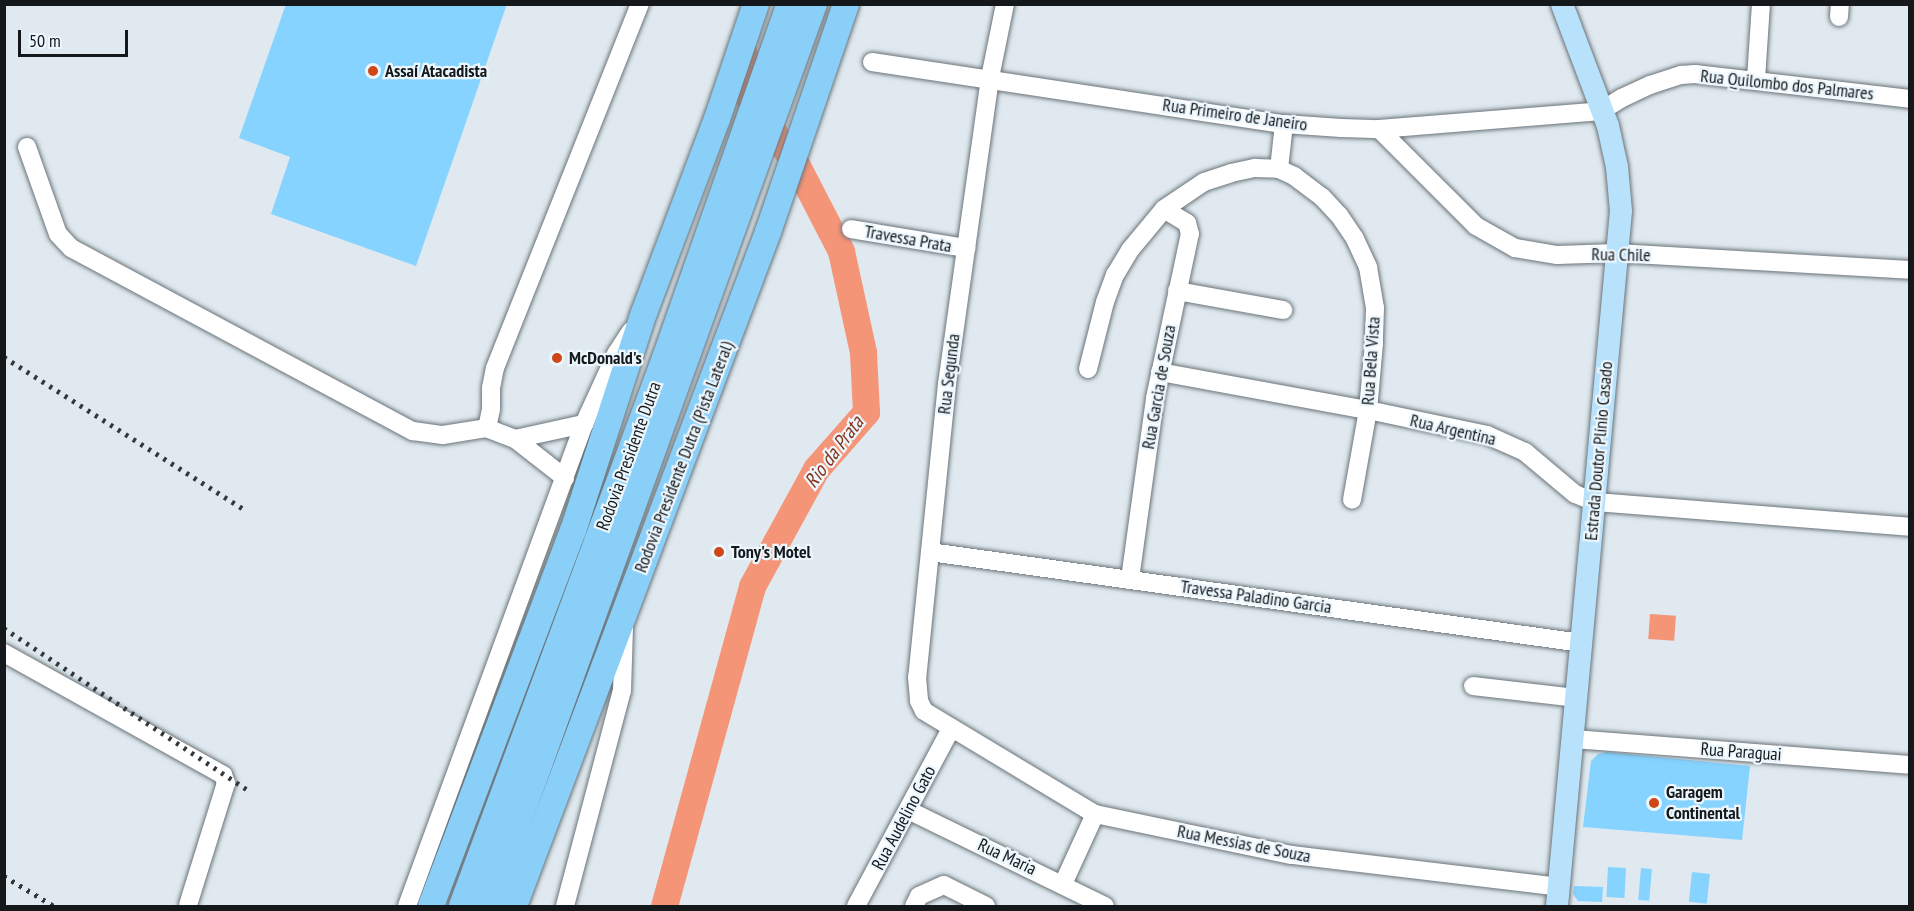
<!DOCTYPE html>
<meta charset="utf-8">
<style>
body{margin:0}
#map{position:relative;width:1914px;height:911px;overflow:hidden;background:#dfe9ef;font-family:"PT Sans Narrow",sans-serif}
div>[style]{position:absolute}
.water>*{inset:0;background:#f59578;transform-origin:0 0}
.river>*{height:27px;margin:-13.5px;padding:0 13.5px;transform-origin:13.5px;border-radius:13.5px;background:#f59578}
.building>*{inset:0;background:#86d3ff;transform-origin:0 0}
.roads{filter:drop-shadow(0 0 2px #6a7379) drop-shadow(0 0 2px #6a7379)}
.minor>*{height:18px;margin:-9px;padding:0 9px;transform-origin:9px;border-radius:9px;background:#fff}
.major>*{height:22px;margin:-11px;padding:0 11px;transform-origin:11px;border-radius:11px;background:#b8e2fb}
.highway>*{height:26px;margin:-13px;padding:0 13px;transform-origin:13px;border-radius:13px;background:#89cff8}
.rail>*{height:4.5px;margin-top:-2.25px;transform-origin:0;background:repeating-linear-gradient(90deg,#313639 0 3px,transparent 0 9px)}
.dots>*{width:16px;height:16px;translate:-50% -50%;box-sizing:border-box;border:3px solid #ecf6fd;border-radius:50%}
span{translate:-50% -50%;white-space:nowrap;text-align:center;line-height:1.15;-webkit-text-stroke:4.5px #ecf6fd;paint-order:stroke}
.poi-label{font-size:18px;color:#14181a;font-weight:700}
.left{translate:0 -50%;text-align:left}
.street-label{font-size:18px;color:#14181a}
.water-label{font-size:20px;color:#863217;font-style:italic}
.frame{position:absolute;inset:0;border:6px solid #14181a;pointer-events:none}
.scale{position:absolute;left:18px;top:30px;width:110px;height:27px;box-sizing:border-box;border:3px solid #14181a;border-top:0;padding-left:8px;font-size:18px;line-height:21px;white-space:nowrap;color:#14181a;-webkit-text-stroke:4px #ecf6fd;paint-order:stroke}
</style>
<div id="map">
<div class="water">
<div style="left:1650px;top:614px;width:26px;height:25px;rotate:4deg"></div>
</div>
<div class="river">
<div style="left:664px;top:906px;width:332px;rotate:-74.6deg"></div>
<div style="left:752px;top:586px;width:133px;rotate:-61.3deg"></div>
<div style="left:816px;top:469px;width:76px;rotate:-48.7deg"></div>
<div style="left:866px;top:412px;width:60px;rotate:-92.9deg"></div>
<div style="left:863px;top:352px;width:103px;rotate:-102.3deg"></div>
<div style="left:841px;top:251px;width:98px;rotate:-117.3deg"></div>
<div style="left:796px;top:164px;width:97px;rotate:-125.3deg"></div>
<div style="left:740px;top:85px;width:32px;rotate:-83deg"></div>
</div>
<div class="building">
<div style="clip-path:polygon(286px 4px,507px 4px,416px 266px,271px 214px,290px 157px,239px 138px)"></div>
<div style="clip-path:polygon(1606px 752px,1750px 766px,1742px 840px,1583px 827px,1591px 761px,1598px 754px)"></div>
<div style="left:1608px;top:867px;width:18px;height:30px;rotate:3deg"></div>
<div style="left:1641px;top:868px;width:11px;height:32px;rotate:5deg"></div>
<div style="left:1692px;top:872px;width:18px;height:30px;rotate:6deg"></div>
<div style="clip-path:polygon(1574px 886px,1603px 887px,1602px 902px,1578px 901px,1573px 894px)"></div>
</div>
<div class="roads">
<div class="minor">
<div style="left:1005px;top:4px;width:76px;rotate:101.5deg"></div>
<div style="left:990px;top:78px;width:309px;rotate:98deg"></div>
<div style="left:947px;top:384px;width:295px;rotate:95.8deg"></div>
<div style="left:917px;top:677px;width:24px;rotate:85deg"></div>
<div style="left:919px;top:701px;width:11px;rotate:63deg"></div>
<div style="left:924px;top:711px;width:200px;rotate:31.1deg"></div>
<div style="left:1095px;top:814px;width:201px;rotate:11.8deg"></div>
<div style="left:1292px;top:855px;width:269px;rotate:6.8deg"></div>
<div style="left:1839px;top:17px;width:13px;rotate:-86deg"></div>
<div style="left:872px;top:62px;width:417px;rotate:8.6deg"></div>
<div style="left:1284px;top:124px;width:57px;rotate:4deg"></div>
<div style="left:1341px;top:128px;width:38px;rotate:2deg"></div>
<div style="left:1379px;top:129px;width:223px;rotate:-4.6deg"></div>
<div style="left:1601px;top:111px;width:25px;rotate:-32deg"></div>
<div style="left:1622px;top:98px;width:31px;rotate:-25deg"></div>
<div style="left:1650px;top:85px;width:33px;rotate:-18deg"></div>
<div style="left:1681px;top:75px;width:14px;rotate:-4deg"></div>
<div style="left:1695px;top:74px;width:216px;rotate:6.6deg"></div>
<div style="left:1756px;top:79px;width:75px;rotate:-86.2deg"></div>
<div style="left:1379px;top:129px;width:137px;rotate:45deg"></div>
<div style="left:1476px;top:226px;width:45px;rotate:29.4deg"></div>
<div style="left:1515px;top:248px;width:43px;rotate:9.5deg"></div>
<div style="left:1557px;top:255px;width:60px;rotate:-1.9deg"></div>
<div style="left:1617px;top:253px;width:293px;rotate:3.3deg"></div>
<div style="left:27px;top:147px;width:92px;rotate:70.4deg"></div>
<div style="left:58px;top:234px;width:19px;rotate:47deg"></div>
<div style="left:71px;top:248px;width:388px;rotate:28.2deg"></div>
<div style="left:413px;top:431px;width:30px;rotate:8deg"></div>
<div style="left:443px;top:435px;width:45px;rotate:-9deg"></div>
<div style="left:1279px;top:169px;width:45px;rotate:-83.7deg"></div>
<div style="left:851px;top:229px;width:117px;rotate:9.4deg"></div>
<div style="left:1177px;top:291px;width:108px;rotate:10.2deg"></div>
<div style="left:1088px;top:369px;width:69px;rotate:-75.8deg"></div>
<div style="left:1105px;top:302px;width:29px;rotate:-70deg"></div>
<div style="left:1115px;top:275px;width:29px;rotate:-59deg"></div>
<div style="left:1130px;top:250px;width:53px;rotate:-50.3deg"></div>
<div style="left:1164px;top:209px;width:48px;rotate:-34deg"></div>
<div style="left:1204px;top:182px;width:28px;rotate:-18deg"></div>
<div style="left:1231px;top:173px;width:25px;rotate:-12deg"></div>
<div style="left:1255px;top:168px;width:24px;rotate:2deg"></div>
<div style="left:1279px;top:169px;width:17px;rotate:25deg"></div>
<div style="left:1294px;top:176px;width:35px;rotate:37deg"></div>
<div style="left:1322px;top:197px;width:25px;rotate:47deg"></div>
<div style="left:1339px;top:215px;width:29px;rotate:56deg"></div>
<div style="left:1355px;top:239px;width:31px;rotate:65deg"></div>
<div style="left:1368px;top:267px;width:42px;rotate:80.3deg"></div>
<div style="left:1375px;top:308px;width:35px;rotate:92deg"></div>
<div style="left:1374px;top:343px;width:67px;rotate:95.1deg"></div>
<div style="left:1368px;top:410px;width:91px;rotate:100.1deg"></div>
<div style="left:1160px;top:372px;width:211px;rotate:10.4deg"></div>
<div style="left:1368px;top:410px;width:122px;rotate:11.9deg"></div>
<div style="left:1487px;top:435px;width:42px;rotate:24.1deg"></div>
<div style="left:1525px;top:452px;width:65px;rotate:40deg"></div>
<div style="left:1575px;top:494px;width:22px;rotate:22deg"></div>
<div style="left:1595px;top:502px;width:316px;rotate:4.5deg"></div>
<div style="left:515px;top:439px;width:71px;rotate:-12.3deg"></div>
<div style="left:565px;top:478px;width:63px;rotate:-142deg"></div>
<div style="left:515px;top:439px;width:30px;rotate:-159deg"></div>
<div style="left:487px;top:428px;width:19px;rotate:-78deg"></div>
<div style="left:491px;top:409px;width:21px;rotate:-90deg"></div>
<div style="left:491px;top:388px;width:20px;rotate:-79deg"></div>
<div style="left:495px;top:368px;width:392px;rotate:-68.3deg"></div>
<div style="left:930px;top:552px;width:658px;rotate:7.95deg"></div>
<div style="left:1130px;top:579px;width:183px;rotate:-82.1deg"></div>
<div style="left:1155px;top:398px;width:168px;rotate:-78deg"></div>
<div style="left:1190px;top:234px;width:11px;rotate:-105deg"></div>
<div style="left:1187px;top:223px;width:27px;rotate:-149deg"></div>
<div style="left:4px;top:653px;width:251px;rotate:29.1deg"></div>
<div style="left:223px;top:775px;width:9px;rotate:69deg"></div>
<div style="left:226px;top:783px;width:128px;rotate:107.3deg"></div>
<div style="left:1473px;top:686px;width:105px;rotate:6.6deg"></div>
<div style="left:1573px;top:739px;width:338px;rotate:4.4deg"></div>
<div style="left:908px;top:810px;width:219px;rotate:26deg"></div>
<div style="left:1063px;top:884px;width:77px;rotate:-65.4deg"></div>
<div style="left:407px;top:906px;width:513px;rotate:-69.84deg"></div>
<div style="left:584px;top:424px;width:77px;rotate:-65.4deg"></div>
<div style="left:616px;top:354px;width:27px;rotate:-57deg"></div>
<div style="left:565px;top:906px;width:222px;rotate:-75.2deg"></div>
<div style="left:622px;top:691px;width:63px;rotate:-88.2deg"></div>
<div style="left:856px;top:906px;width:201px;rotate:-61.8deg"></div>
<div style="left:914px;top:906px;width:11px;rotate:-63deg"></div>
<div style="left:919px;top:896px;width:27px;rotate:-24deg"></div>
<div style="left:944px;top:885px;width:47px;rotate:26.6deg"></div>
</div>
<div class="major">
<div style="left:1557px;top:906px;width:698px;rotate:-84.74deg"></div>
<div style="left:1621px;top:211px;width:44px;rotate:-95.2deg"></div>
<div style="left:1617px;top:167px;width:42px;rotate:-102.4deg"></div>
<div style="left:1608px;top:126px;width:130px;rotate:-110.7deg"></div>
</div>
<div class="highway">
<div style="left:431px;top:906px;width:401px;rotate:-69.3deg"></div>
<div style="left:573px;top:531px;width:229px;rotate:-72deg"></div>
<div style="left:644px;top:313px;width:207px;rotate:-69.4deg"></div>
<div style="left:717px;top:119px;width:121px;rotate:-71.3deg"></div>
<div style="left:462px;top:906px;width:584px;rotate:-69.67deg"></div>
<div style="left:665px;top:358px;width:375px;rotate:-70.6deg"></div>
<div style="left:488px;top:906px;width:959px;rotate:-70.13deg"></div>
<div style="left:514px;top:906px;width:720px;rotate:-69.35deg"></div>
<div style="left:768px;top:232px;width:241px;rotate:-71.1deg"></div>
</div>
</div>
<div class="rail">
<div style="left:4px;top:357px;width:285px;rotate:32.4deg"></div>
<div style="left:4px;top:628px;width:296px;rotate:33.6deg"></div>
<div style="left:4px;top:876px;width:58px;rotate:31deg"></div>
</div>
<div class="dots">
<div style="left:373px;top:71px;background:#cf4716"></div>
<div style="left:557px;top:358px;background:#cf4716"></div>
<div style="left:719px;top:552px;background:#cf4716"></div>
<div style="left:1654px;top:803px;background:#cf4716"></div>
</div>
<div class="poi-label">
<span class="left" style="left:385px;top:71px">Assaí Atacadista</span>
<span class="left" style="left:569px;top:358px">McDonald's</span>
<span class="left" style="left:731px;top:552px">Tony's Motel</span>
<span class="left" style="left:1666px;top:803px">Garagem<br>Continental</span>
</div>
<div class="street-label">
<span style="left:1787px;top:85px;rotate:6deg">Rua Quilombo dos Palmares</span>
<span style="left:1235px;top:115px;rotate:8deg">Rua Primeiro de Janeiro</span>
<span style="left:908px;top:239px;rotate:10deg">Travessa Prata</span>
<span style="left:1621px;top:255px;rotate:1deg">Rua Chile</span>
<span style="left:1371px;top:361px;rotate:-86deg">Rua Bela Vista</span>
<span style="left:949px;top:374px;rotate:-83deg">Rua Segunda</span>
<span style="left:1159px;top:387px;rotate:-80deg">Rua Garcia de Souza</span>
<span style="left:1453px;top:430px;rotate:13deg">Rua Argentina</span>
<span style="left:1599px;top:451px;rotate:-85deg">Estrada Doutor Plínio Casado</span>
<span style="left:629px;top:456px;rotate:-70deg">Rodovia Presidente Dutra</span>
<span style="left:684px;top:457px;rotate:-69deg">Rodovia Presidente Dutra (Pista Lateral)</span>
<span style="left:1256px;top:597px;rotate:8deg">Travessa Paladino Garcia</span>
<span style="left:1741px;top:752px;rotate:4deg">Rua Paraguai</span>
<span style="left:904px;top:818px;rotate:-62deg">Rua Audelino Gato</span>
<span style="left:1244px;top:844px;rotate:11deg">Rua Messias de Souza</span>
<span style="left:1007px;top:857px;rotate:25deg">Rua Maria</span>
</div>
<div class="water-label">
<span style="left:834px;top:452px;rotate:-53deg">Rio da Prata</span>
</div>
<div class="frame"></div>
<div class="scale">50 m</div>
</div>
